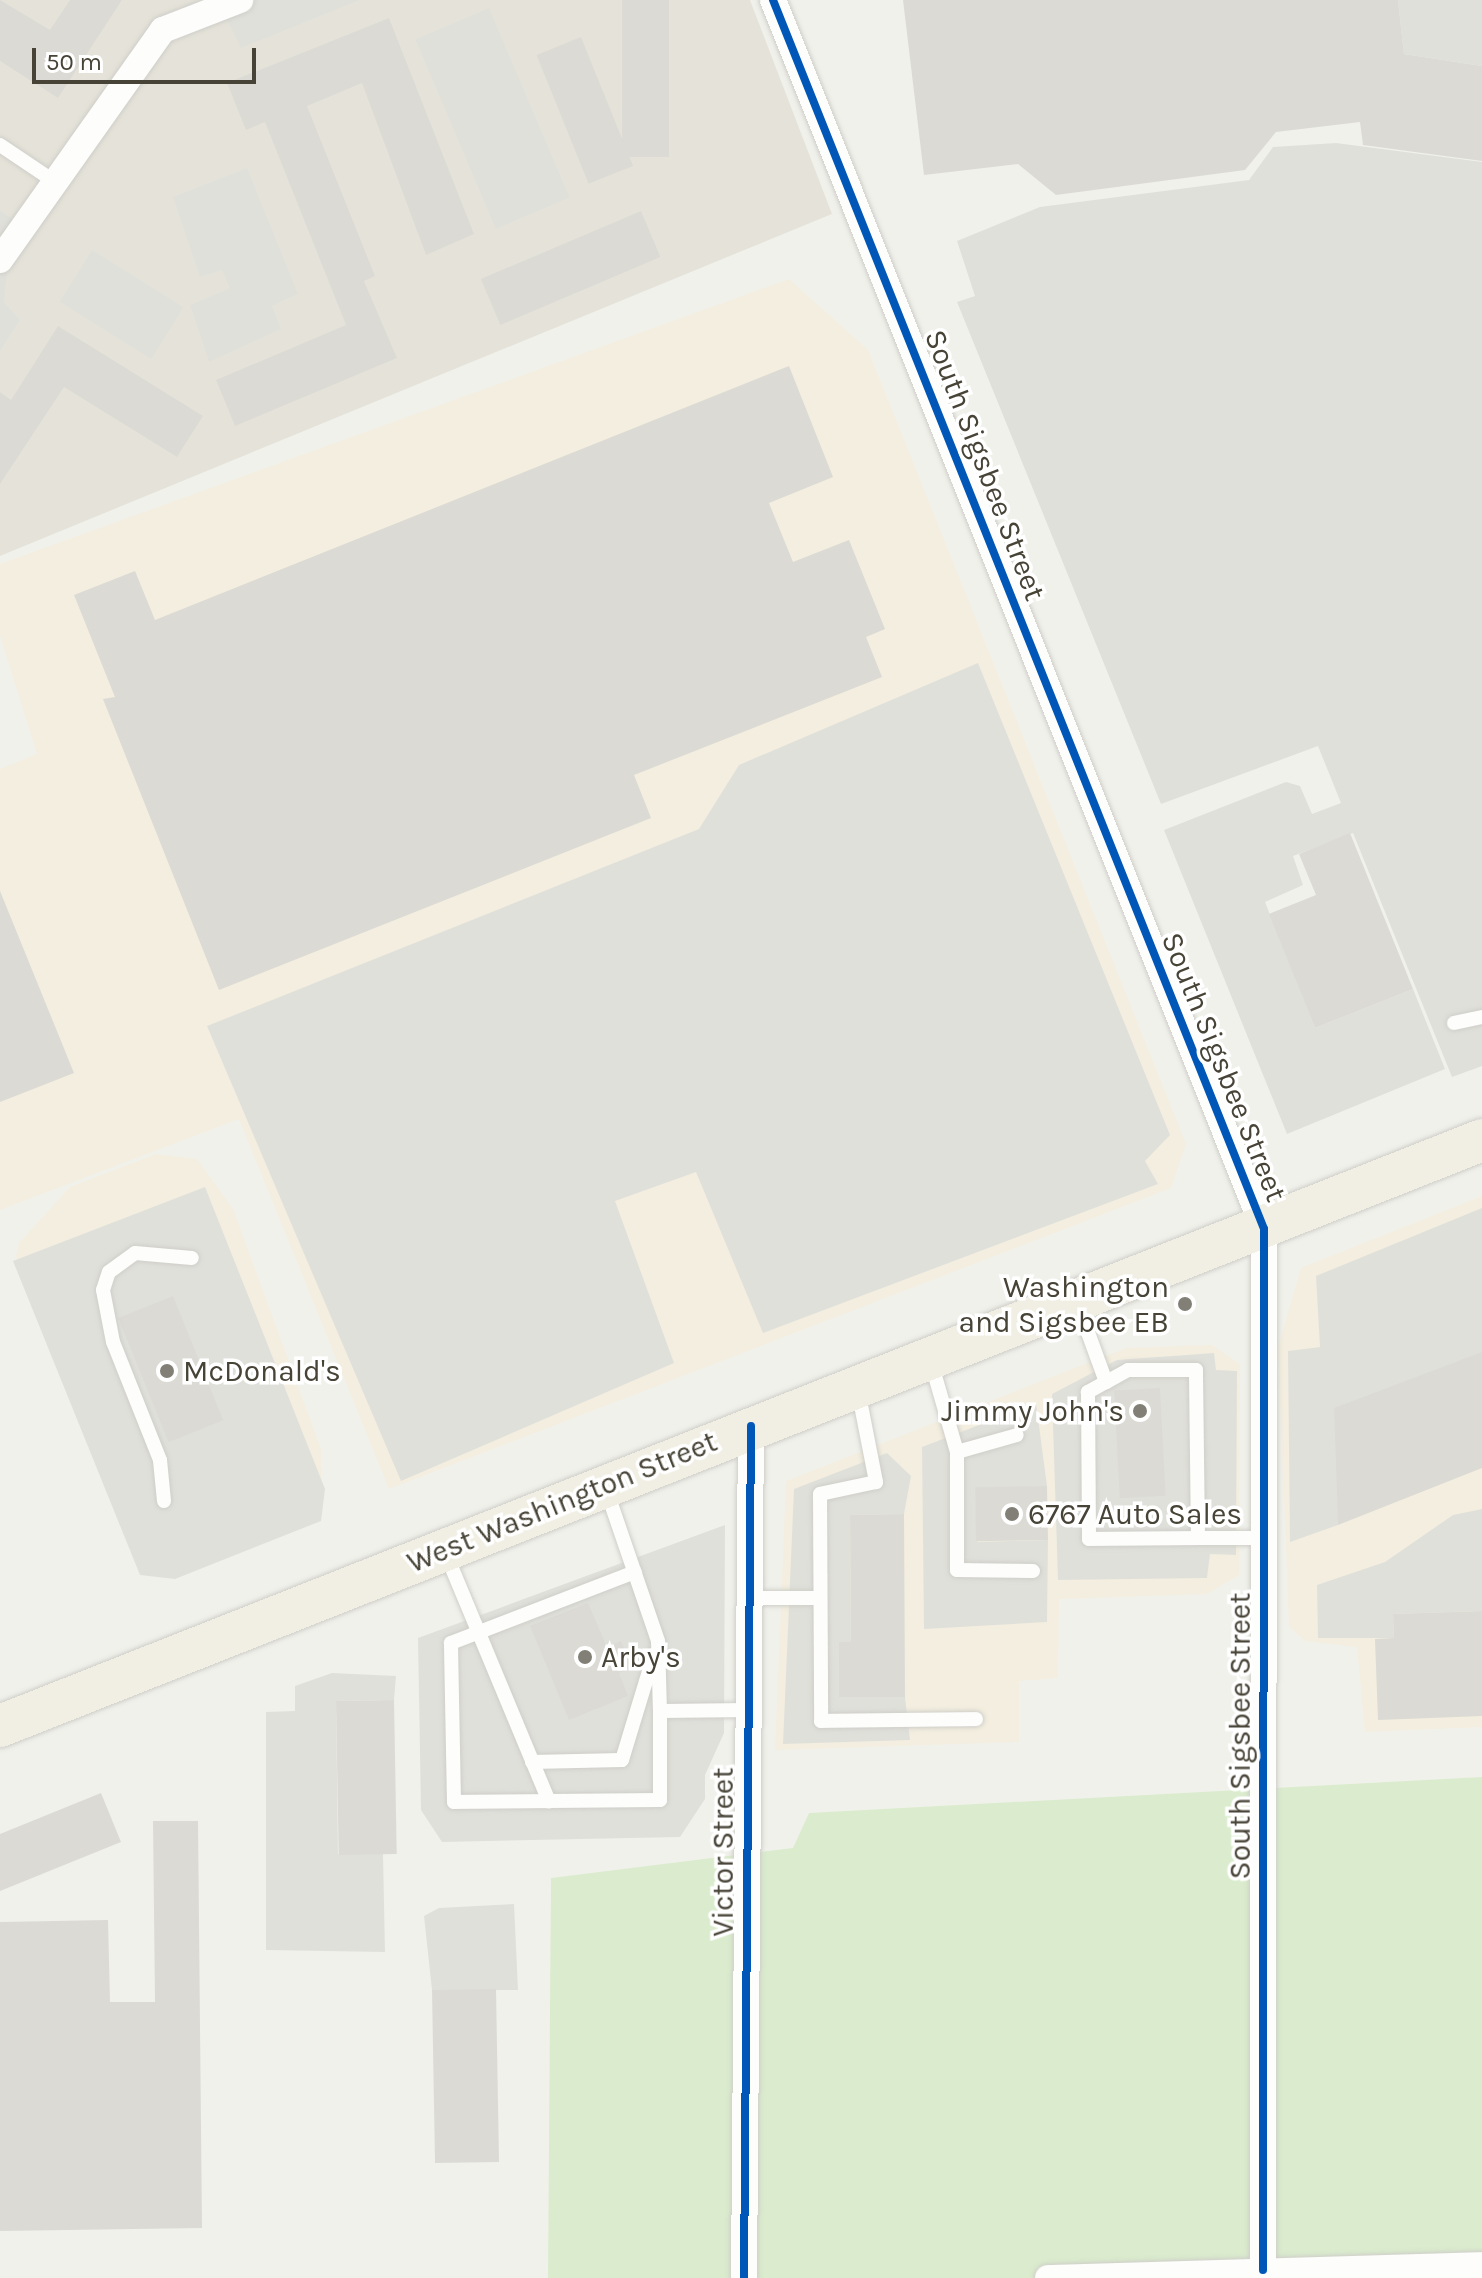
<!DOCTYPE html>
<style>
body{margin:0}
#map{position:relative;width:1482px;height:2278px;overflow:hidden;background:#f1f1ec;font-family:Karla,sans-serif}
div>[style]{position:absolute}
.residential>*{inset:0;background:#e5e3d9}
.commercial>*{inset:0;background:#f3eedf}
.green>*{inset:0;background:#daeccd}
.parking>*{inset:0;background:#e0e0db;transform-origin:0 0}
.building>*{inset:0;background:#dbdad4;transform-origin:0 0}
.roads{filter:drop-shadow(0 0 2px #cfcec9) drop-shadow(0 0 2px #cfcec9)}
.service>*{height:14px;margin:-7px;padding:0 7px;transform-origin:7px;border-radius:7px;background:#fdfdfc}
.minor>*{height:26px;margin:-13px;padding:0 13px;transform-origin:13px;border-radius:13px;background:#fdfdfc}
.primary>*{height:42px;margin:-21px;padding:0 21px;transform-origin:21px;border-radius:21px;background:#f1efe4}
.cycleway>*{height:8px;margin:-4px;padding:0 4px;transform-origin:4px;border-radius:4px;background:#0057b8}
.dots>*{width:22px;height:22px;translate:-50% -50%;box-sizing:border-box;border:4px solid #fff;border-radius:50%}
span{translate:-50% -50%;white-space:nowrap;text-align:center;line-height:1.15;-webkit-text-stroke:7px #fff;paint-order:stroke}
.street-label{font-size:30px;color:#474337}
.poi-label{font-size:30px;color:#474337}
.right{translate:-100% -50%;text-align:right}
.left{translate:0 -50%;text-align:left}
.scale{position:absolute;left:32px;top:48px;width:224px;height:36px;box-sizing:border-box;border:4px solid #474337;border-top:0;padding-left:10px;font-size:24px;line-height:28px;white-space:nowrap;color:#474337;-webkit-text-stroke:6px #fff;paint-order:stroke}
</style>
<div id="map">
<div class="residential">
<div style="clip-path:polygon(0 0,750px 0,832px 214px,0 556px)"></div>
</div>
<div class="commercial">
<div style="clip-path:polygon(789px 279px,868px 350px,1186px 1144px,1171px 1188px,389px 1489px,239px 1119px,0 1210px,0 769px,37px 754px,0 636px,0 564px)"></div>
<div style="clip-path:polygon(156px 1154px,197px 1159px,233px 1209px,321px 1449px,322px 1495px,142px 1572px,16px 1256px,19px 1243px,70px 1187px)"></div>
<div style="clip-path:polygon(1482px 1196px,1482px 1727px,1365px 1732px,1357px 1647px,1305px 1641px,1289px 1626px,1278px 1347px,1301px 1268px)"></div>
<div style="clip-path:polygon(1212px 1345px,1240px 1364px,1239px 1575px,1207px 1594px,1059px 1599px,1058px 1678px,1019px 1681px,1019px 1742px,775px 1750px,786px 1481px,1126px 1348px)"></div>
</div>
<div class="green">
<div style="clip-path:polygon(1482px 1777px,1482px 2278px,548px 2278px,551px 1878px,793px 1848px,809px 1813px)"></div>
</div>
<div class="parking">
<div style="clip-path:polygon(217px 0,360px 0,241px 48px)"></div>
<div style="clip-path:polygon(1398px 0,1482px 0,1482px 66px,1404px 54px)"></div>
<div style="left:489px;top:8px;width:206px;height:80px;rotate:67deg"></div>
<div style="clip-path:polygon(1336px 143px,1482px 162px,1482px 1066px,1452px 1077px,1353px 833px,1293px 856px,1303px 885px,1265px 902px,1315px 1028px,1413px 989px,1445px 1069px,1287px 1134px,1164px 830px,1286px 782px,1300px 786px,1312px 814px,1341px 803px,1318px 746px,1161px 804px,957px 302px,975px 296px,957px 241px,1040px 207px,1249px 180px,1273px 147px)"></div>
<div style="clip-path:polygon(247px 168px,298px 294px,272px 306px,281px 329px,209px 362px,190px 305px,230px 288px,222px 270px,200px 277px,173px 197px)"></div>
<div style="clip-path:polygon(0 210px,12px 219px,4px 302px,20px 320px,0 351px)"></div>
<div style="left:92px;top:250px;width:108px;height:61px;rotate:32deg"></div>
<div style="clip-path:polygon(978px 663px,1170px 1135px,1145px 1161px,1158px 1184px,763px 1333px,696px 1172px,615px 1201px,674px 1363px,401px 1481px,207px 1026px,699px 829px,739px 765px)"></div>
<div style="clip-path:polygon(205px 1187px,325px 1489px,321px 1521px,175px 1579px,140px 1575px,13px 1261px)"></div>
<div style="clip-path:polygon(1482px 1208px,1482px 1352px,1338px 1525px,1290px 1542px,1288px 1351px,1320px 1347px,1316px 1276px)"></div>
<div style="clip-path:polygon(1214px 1353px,1216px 1370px,1237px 1371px,1236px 1555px,1210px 1554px,1207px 1578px,1058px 1580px,1052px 1394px,1117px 1360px)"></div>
<div style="clip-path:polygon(1036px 1403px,1047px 1486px,975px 1489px,977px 1542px,1048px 1540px,1047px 1622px,924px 1629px,922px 1447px)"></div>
<div style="clip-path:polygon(887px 1453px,911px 1476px,904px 1514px,850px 1515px,851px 1642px,839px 1642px,839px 1697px,905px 1697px,910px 1740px,783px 1744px,794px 1489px)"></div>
<div style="clip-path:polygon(1482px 1509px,1482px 1611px,1393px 1614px,1394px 1638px,1318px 1638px,1317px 1585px,1385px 1562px,1453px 1515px)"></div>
<div style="clip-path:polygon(725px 1525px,724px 1733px,705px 1775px,705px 1799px,680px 1837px,442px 1842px,421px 1810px,418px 1638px)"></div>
<div style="clip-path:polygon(332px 1673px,396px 1676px,394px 1700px,336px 1701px,338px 1854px,383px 1854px,385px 1952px,266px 1950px,266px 1712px,295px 1711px,295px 1686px)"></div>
<div style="clip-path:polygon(514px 1904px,518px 1990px,432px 1990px,424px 1916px,439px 1908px)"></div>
</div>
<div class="building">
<div style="clip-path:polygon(0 0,50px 30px,70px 0,122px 0,58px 98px,0 61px)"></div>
<div style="left:622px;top:0;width:47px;height:157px"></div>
<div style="clip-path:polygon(903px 0,1398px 0,1404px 54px,1482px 66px,1482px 161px,1363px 145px,1360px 122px,1276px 132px,1245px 170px,1056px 195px,1018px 164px,924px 175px)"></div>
<div style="clip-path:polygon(389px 18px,474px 234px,426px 255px,362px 83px,307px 106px,375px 276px,364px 281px,397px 358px,235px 426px,216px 380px,346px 325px,265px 122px,246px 130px,227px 83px)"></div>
<div style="left:581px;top:37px;width:139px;height:48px;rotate:68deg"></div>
<div style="left:641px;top:211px;width:50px;height:174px;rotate:67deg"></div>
<div style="clip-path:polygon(58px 326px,203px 416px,177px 457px,64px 387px,0 484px,0 392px,11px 400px)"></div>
<div style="clip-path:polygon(789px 366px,833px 477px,769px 503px,793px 562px,849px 540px,885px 629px,866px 637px,882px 677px,634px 775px,651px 818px,219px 990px,103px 699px,115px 697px,74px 595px,135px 571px,155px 620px)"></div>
<div style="clip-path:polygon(1350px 833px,1413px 989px,1315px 1028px,1269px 914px,1316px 895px,1299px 854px)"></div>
<div style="clip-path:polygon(0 891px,74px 1073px,0 1102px)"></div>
<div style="left:173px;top:1296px;width:134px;height:59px;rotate:68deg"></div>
<div style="clip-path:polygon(1482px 1352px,1482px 1468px,1338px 1525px,1334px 1408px)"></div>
<div style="left:1160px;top:1388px;width:108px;height:46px;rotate:87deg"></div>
<div style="left:1047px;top:1486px;width:54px;height:72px;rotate:89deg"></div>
<div style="clip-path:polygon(904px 1514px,905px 1697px,839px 1697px,839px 1642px,851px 1642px,850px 1515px)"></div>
<div style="clip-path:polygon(588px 1603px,607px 1647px,621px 1641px,632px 1668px,619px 1673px,628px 1696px,569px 1720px,530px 1626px)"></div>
<div style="clip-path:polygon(1482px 1611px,1482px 1716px,1378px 1720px,1375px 1639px,1394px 1638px,1393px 1614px)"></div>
<div style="left:394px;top:1700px;width:154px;height:58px;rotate:89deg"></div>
<div style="clip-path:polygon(101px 1793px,121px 1842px,0 1891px,0 1834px)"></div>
<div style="clip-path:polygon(153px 1821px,198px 1821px,202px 2228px,0 2231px,0 1922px,108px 1920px,110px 2002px,155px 2002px)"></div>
<div style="left:496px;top:1989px;width:173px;height:64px;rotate:89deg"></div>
</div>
<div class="roads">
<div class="service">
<div style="left:0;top:145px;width:66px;rotate:33.9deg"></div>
<div style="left:1454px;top:1023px;width:29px;rotate:-12deg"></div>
<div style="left:1078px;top:1305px;width:82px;rotate:70deg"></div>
<div style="left:1106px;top:1382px;width:21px;rotate:151deg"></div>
<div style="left:1088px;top:1392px;width:147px;rotate:89.6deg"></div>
<div style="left:1089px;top:1539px;width:109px;rotate:-0.5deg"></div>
<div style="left:1198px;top:1538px;width:168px;rotate:-90.7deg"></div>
<div style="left:1196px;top:1370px;width:68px;rotate:180deg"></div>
<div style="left:1128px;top:1370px;width:25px;rotate:151deg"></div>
<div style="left:931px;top:1362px;width:94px;rotate:73.9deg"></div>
<div style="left:957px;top:1452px;width:118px;rotate:90deg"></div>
<div style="left:957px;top:1570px;width:76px;rotate:0.8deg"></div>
<div style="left:858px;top:1390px;width:94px;rotate:78.9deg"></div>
<div style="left:876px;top:1482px;width:57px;rotate:167.9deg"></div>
<div style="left:820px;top:1494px;width:227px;rotate:89.7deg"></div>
<div style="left:821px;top:1721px;width:155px;rotate:-0.7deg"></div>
<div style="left:957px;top:1452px;width:62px;rotate:-15.8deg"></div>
<div style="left:606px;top:1489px;width:161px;rotate:71.1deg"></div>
<div style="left:658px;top:1641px;width:70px;rotate:88.4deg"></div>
<div style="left:164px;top:1501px;width:41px;rotate:-95.6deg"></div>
<div style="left:160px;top:1460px;width:127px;rotate:-111.7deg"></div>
<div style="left:113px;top:1342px;width:53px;rotate:-100.9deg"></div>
<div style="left:103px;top:1290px;width:19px;rotate:-72deg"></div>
<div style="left:109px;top:1272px;width:32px;rotate:-36deg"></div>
<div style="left:135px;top:1253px;width:57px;rotate:5deg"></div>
<div style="left:1198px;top:1538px;width:67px"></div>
<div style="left:446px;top:1554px;width:268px;rotate:67.4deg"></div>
<div style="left:549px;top:1801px;width:111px;rotate:-0.5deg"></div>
<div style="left:660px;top:1800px;width:89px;rotate:-90deg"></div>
<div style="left:660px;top:1711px;width:89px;rotate:-0.6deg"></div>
<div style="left:749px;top:1598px;width:71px"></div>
<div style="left:532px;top:1762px;width:90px;rotate:-1.3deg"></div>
<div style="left:622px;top:1760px;width:110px;rotate:-73.1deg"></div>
<div style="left:549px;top:1801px;width:95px;rotate:179.4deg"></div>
<div style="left:454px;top:1802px;width:159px;rotate:-91.1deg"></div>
<div style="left:451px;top:1643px;width:197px;rotate:-21.1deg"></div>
</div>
<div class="minor">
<div style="left:773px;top:0;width:1323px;rotate:68.22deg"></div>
<div style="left:1264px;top:1229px;width:1041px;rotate:90.06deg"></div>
<div style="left:0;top:260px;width:282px;rotate:-54.7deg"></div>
<div style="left:163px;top:30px;width:83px;rotate:-21.3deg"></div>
<div style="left:744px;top:2278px;width:852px;rotate:-89.53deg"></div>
<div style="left:1048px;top:2278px;width:434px;rotate:-1.7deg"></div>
</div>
<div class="primary">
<div style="left:0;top:1726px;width:1594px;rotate:-21.57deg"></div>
</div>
</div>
<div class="cycleway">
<div style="left:773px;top:0;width:1323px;rotate:68.22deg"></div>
<div style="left:1264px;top:1229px;width:1041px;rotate:90.06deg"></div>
<div style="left:744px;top:2278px;width:852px;rotate:-89.53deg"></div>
</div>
<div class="dots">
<div style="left:1185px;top:1304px;background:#828076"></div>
<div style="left:167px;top:1371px;background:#828076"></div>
<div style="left:1140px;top:1411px;background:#828076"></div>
<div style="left:1012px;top:1514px;background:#828076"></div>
<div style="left:585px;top:1657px;background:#828076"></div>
</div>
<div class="street-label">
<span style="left:985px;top:465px;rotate:69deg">South Sigsbee Street</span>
<span style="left:1224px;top:1067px;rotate:68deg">South Sigsbee Street</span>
<span style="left:562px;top:1502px;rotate:-22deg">West Washington Street</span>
<span style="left:1240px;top:1736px;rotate:-90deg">South Sigsbee Street</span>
<span style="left:723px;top:1852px;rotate:-90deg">Victor Street</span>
</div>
<div class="poi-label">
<span class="right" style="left:1169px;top:1304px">Washington<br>and Sigsbee EB</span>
<span class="left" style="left:183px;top:1371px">McDonald's</span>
<span class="right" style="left:1124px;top:1411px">Jimmy John's</span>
<span class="left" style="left:1028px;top:1514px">6767 Auto Sales</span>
<span class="left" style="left:601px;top:1657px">Arby's</span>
</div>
<div class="scale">50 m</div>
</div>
